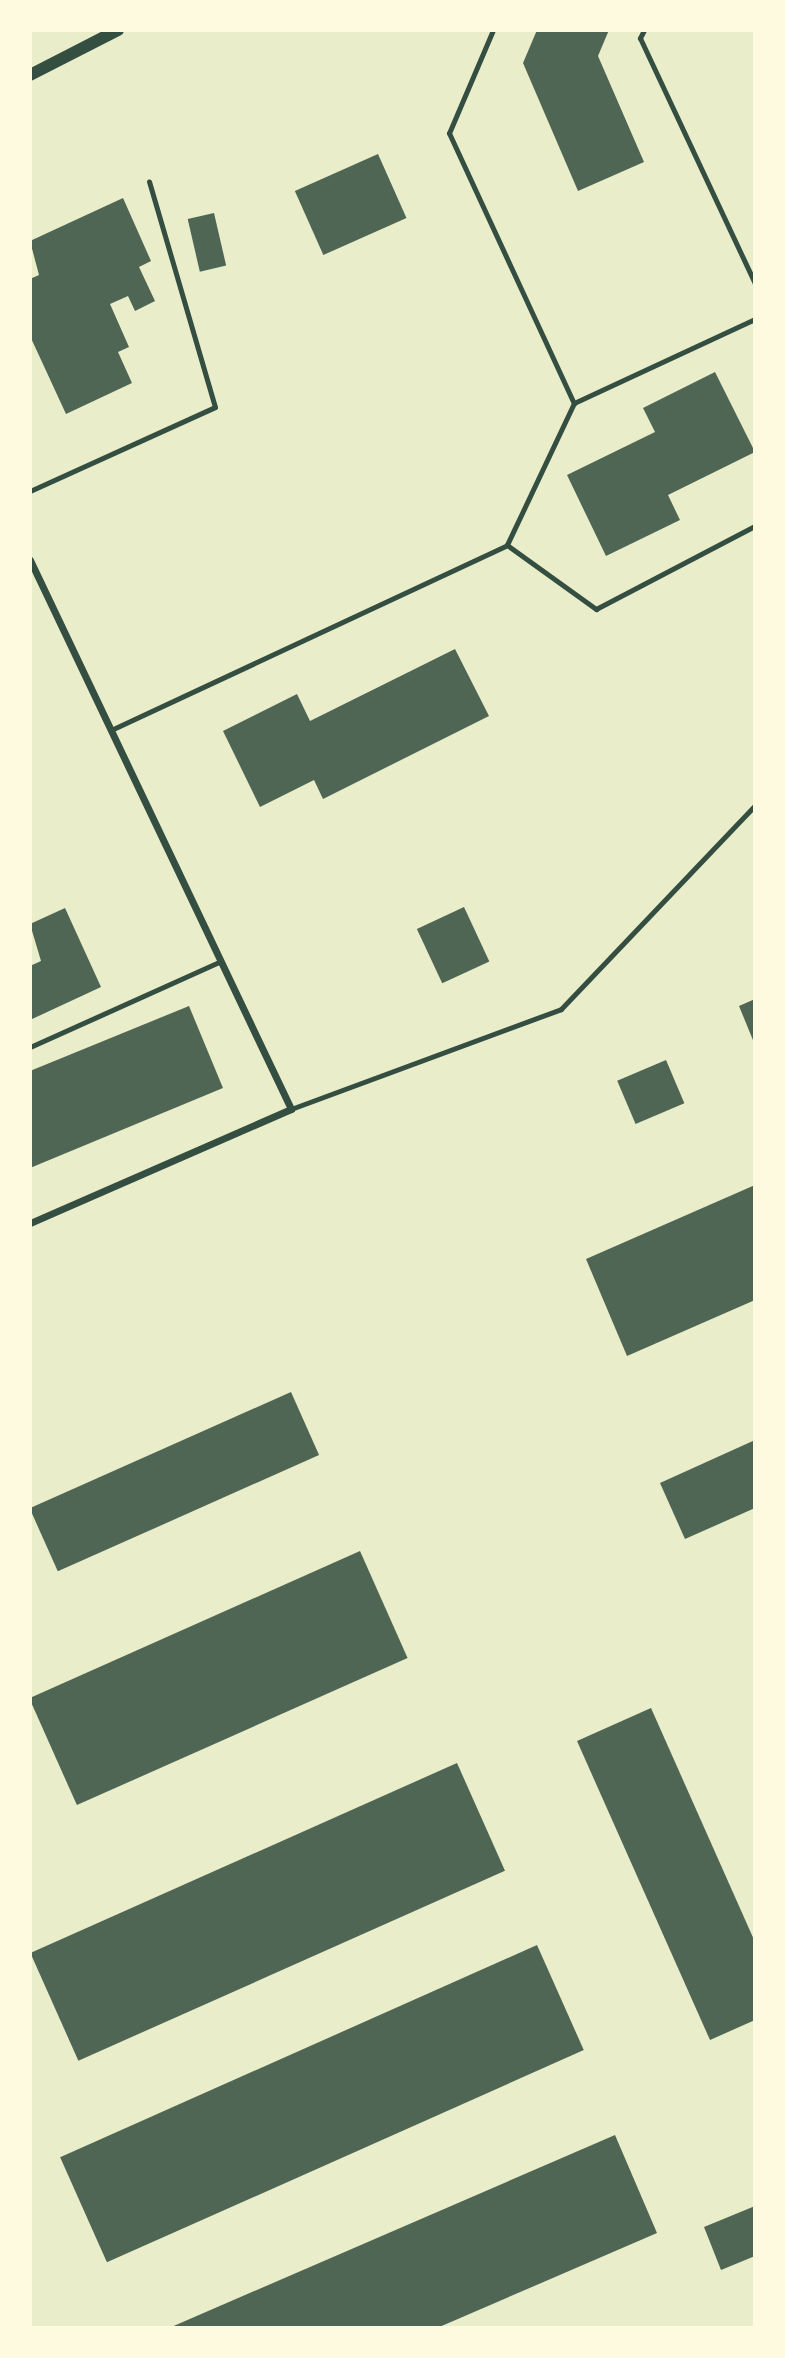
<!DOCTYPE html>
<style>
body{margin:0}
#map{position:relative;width:785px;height:2358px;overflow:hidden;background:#e9edc9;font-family:"Exo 2",sans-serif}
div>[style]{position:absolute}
.building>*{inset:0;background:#4f6655;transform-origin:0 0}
.service>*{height:5px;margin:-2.5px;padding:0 2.5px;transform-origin:2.5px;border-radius:2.5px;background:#344e41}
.minor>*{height:7px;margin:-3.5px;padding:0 3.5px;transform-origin:3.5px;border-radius:3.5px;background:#344e41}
.tertiary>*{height:12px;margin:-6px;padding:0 6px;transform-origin:6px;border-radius:6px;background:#344e41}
span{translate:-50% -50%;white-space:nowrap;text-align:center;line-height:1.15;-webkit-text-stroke:5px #fefae0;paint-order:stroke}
.frame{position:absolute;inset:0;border:32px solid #fefae0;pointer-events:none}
</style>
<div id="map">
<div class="building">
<div style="clip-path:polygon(537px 30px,609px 30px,598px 56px,644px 162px,578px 191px,523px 63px)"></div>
<div style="left:378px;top:154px;width:70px;height:91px;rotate:66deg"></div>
<div style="clip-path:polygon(123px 198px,151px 261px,139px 267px,155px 301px,135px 311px,128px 296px,110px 304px,129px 347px,118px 352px,132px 383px,66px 414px,30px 336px,30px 279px,39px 275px,30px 241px)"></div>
<div style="left:214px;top:213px;width:54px;height:27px;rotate:77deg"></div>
<div style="clip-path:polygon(715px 372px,755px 452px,668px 495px,680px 520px,606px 556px,567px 475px,655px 432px,643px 408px)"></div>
<div style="clip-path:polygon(455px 649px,489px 716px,323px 799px,314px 780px,260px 807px,223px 731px,297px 694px,310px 721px)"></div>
<div style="left:464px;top:907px;width:60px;height:52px;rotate:65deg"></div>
<div style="clip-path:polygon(65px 908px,101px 987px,30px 1020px,30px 966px,41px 961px,30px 924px)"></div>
<div style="clip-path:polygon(755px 999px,755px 1045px,739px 1006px)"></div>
<div style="clip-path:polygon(189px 1006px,223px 1088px,30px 1168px,30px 1071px)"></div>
<div style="left:666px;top:1060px;width:47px;height:53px;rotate:67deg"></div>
<div style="clip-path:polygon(755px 1185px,755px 1300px,627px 1356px,586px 1259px)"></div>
<div style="left:291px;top:1392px;width:69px;height:286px;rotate:66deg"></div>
<div style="clip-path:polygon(755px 1440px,755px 1508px,685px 1539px,660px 1483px)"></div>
<div style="left:360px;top:1551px;width:117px;height:362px;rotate:66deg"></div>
<div style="clip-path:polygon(651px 1708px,755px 1942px,755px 2020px,710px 2040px,577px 1741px)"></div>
<div style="left:457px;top:1763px;width:118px;height:467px;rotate:66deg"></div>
<div style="left:537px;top:1945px;width:115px;height:522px;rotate:66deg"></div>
<div style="clip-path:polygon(615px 2135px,657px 2233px,437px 2328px,169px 2328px)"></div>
<div style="clip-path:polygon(755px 2206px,755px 2256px,721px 2270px,704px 2227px)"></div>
</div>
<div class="service">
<div style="left:493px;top:30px;width:112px;rotate:113.1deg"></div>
<div style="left:449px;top:133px;width:298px;rotate:65.2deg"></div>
<div style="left:574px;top:403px;width:200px;rotate:-24.9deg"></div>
<div style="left:644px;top:30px;width:9px;rotate:117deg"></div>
<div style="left:640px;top:38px;width:271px;rotate:64.9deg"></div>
<div style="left:574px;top:403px;width:157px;rotate:115.3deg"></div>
<div style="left:507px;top:545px;width:110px;rotate:35.7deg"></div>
<div style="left:596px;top:609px;width:179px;rotate:-27.6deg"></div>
<div style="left:30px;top:491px;width:203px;rotate:-24.4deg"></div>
<div style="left:215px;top:407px;width:235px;rotate:-106.3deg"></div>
<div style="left:111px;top:730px;width:437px;rotate:-25deg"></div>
<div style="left:30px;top:1047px;width:209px;rotate:-24.2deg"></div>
<div style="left:291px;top:1109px;width:288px;rotate:-20.3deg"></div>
<div style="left:561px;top:1009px;width:282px;rotate:-46.4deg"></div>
</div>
<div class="minor">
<div style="left:30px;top:560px;width:608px;rotate:64.57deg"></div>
<div style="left:291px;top:1109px;width:285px;rotate:156.4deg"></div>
</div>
<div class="tertiary">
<div style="left:30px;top:75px;width:99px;rotate:-27.1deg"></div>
</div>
<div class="frame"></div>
</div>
